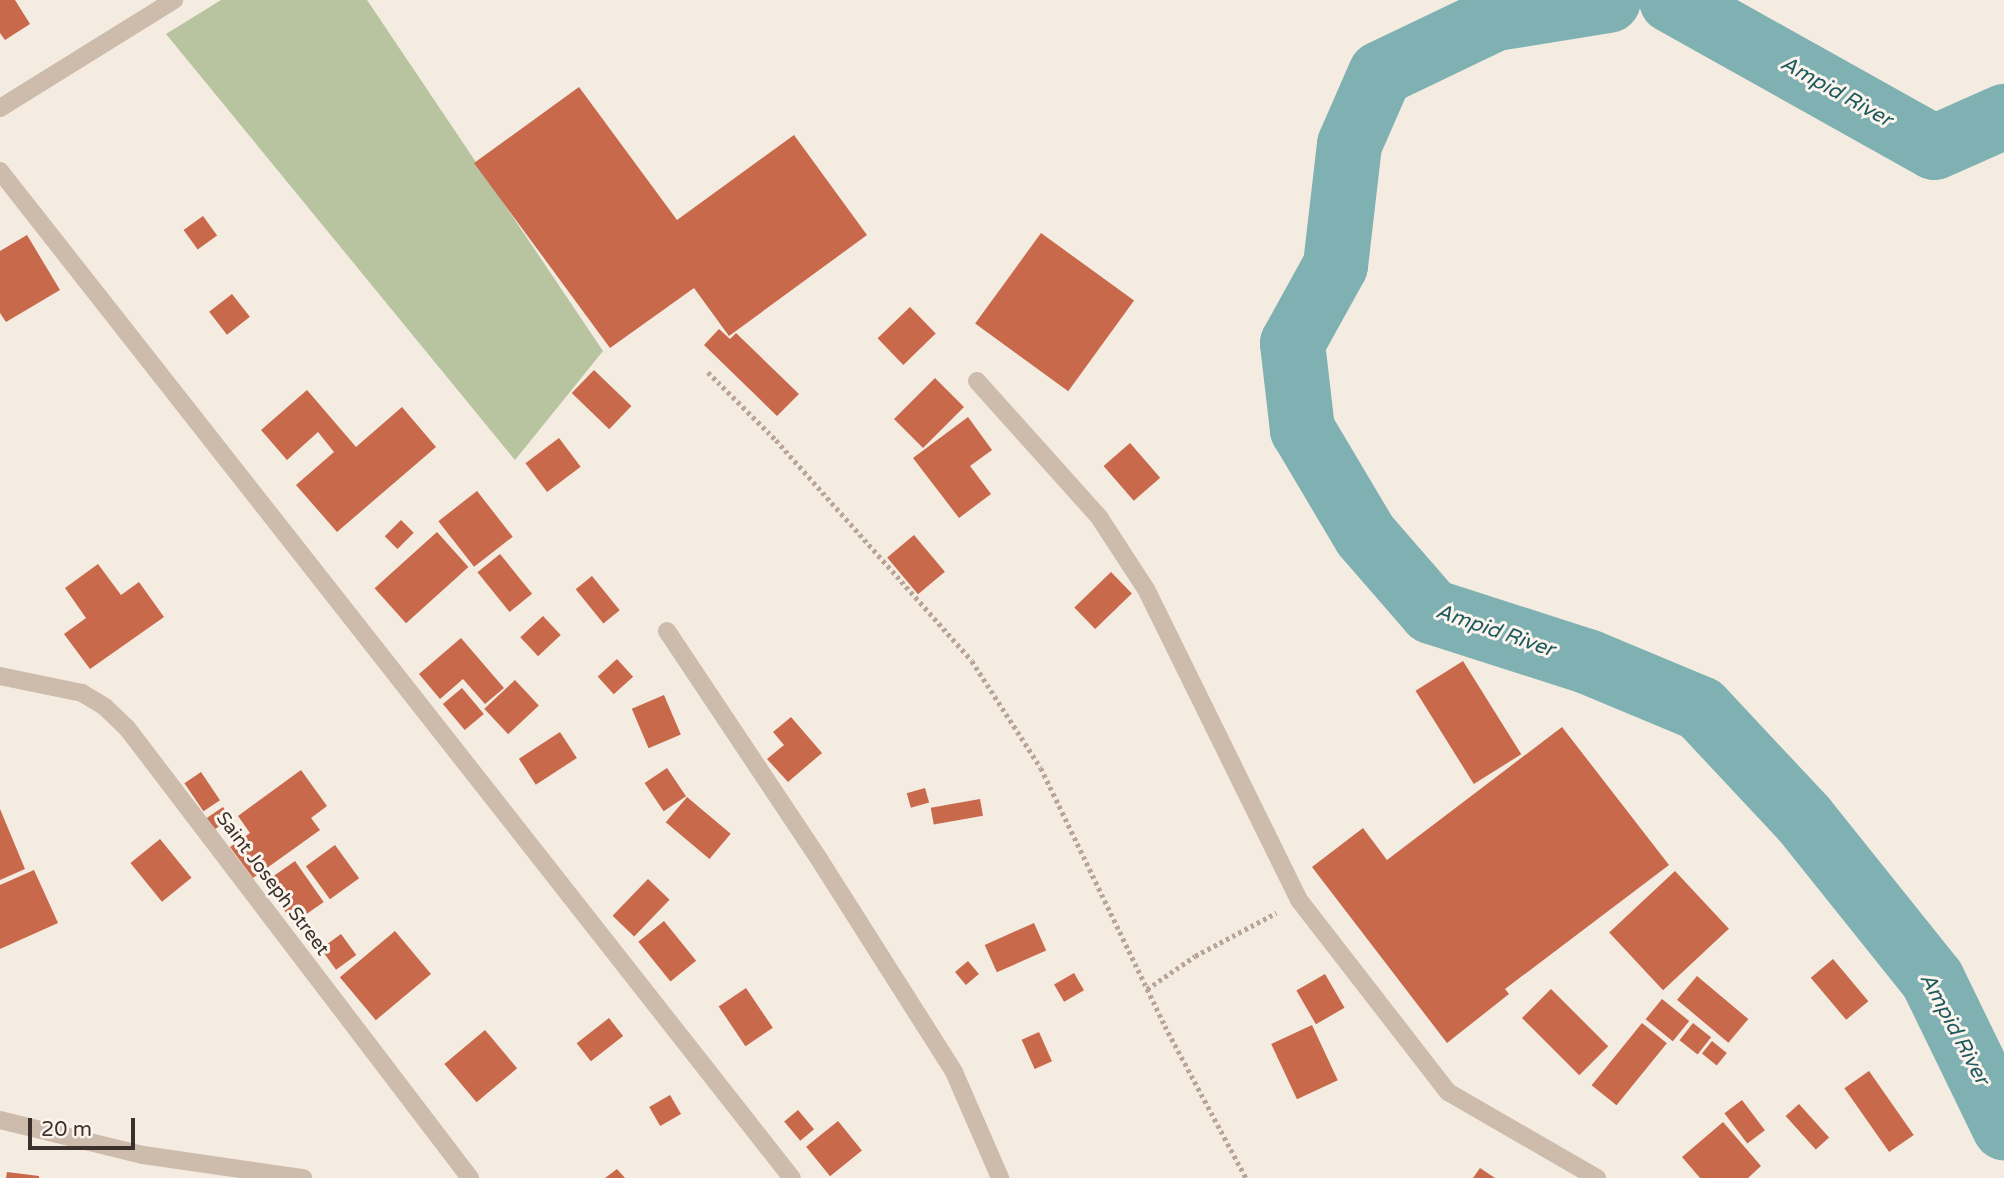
<!DOCTYPE html>
<style>
body{margin:0}
#map{position:relative;width:2004px;height:1178px;overflow:hidden;background:#f4ebe1;font-family:"Varela Round",sans-serif}
div>[style]{position:absolute}
.green>*{inset:0;background:#b8c4a0}
.river>*{height:65px;margin:-32.5px;padding:0 32.5px;transform-origin:32.5px;border-radius:32.5px;background:#7fb0b2}
.building>*{inset:0;background:#c8694b;transform-origin:0 0}
.path>*{height:4.5px;margin-top:-2.25px;transform-origin:0;background:repeating-linear-gradient(90deg,#b9a596 0 3.5px,transparent 0 7px)}
.minor>*{height:18px;margin:-9px;padding:0 9px;transform-origin:9px;border-radius:9px;background:#cdbbac}
span{translate:-50% -50%;white-space:nowrap;text-align:center;line-height:1.15;-webkit-text-stroke:6px #fbf5ee;paint-order:stroke}
.street-label{font-size:19px;color:#3b302b}
.water-label{font-size:21px;color:#1f5a5e;font-style:italic}
.scale{position:absolute;left:28px;top:1118px;width:107px;height:32px;box-sizing:border-box;border:4px solid #3b302b;border-top:0;padding-left:9px;font-size:21px;line-height:24px;white-space:nowrap;color:#3b302b;-webkit-text-stroke:5px #fbf5ee;paint-order:stroke}
</style>
<div id="map">
<div class="green">
<div style="clip-path:polygon(221px 0,367px 0,603px 351px,515px 460px,166px 34px)"></div>
</div>
<div class="river">
<div style="left:1608px;top:0;width:114px;rotate:170.9deg"></div>
<div style="left:1495px;top:18px;width:127px;rotate:154.4deg"></div>
<div style="left:1380px;top:73px;width:77px;rotate:113.6deg"></div>
<div style="left:1349px;top:144px;width:122px;rotate:96.6deg"></div>
<div style="left:1335px;top:265px;width:89px;rotate:118.9deg"></div>
<div style="left:1292px;top:343px;width:87px;rotate:83.4deg"></div>
<div style="left:1302px;top:429px;width:123px;rotate:59.3deg"></div>
<div style="left:1365px;top:535px;width:101px;rotate:49deg"></div>
<div style="left:1431px;top:611px;width:164px;rotate:17.8deg"></div>
<div style="left:1587px;top:661px;width:122px;rotate:22.6deg"></div>
<div style="left:1700px;top:708px;width:151px;rotate:46.9deg"></div>
<div style="left:1803px;top:818px;width:206px;rotate:51.3deg"></div>
<div style="left:1932px;top:979px;width:165px;rotate:64.1deg"></div>
<div style="left:1671px;top:0;width:301px;rotate:29.2deg"></div>
<div style="left:1934px;top:147px;width:77px;rotate:-23.9deg"></div>
</div>
<div class="building">
<div style="clip-path:polygon(0 0,15px 0,30px 24px,5px 40px,0 33px)"></div>
<div style="clip-path:polygon(579px 87px,677px 220px,794px 135px,867px 235px,729px 336px,694px 288px,610px 348px,474px 163px)"></div>
<div style="left:203px;top:216px;width:24px;height:24px;rotate:54deg"></div>
<div style="left:1041px;top:233px;width:115px;height:112px;rotate:36deg"></div>
<div style="clip-path:polygon(27px 235px,60px 290px,6px 322px,0 313px,0 251px)"></div>
<div style="left:232px;top:294px;width:29px;height:29px;rotate:52deg"></div>
<div style="left:910px;top:307px;width:37px;height:45px;rotate:46deg"></div>
<div style="clip-path:polygon(719px 329px,730px 339px,736px 333px,799px 394px,777px 416px,704px 345px)"></div>
<div style="left:594px;top:370px;width:52px;height:32px;rotate:44deg"></div>
<div style="left:935px;top:378px;width:41px;height:58px;rotate:45deg"></div>
<div style="clip-path:polygon(307px 390px,356px 447px,402px 407px,436px 447px,337px 532px,296px 485px,334px 452px,318px 432px,287px 460px,261px 430px)"></div>
<div style="clip-path:polygon(968px 417px,992px 450px,970px 466px,991px 494px,959px 518px,913px 458px)"></div>
<div style="left:559px;top:438px;width:36px;height:42px;rotate:53deg"></div>
<div style="left:1130px;top:443px;width:46px;height:35px;rotate:49deg"></div>
<div style="left:477px;top:491px;width:58px;height:49px;rotate:52deg"></div>
<div style="left:401px;top:520px;width:18px;height:23px;rotate:45deg"></div>
<div style="left:437px;top:532px;width:47px;height:84px;rotate:48deg"></div>
<div style="left:914px;top:535px;width:48px;height:35px;rotate:50deg"></div>
<div style="left:500px;top:554px;width:51px;height:29px;rotate:51deg"></div>
<div style="clip-path:polygon(98px 564px,121px 595px,139px 582px,164px 617px,90px 669px,64px 634px,86px 618px,65px 588px)"></div>
<div style="left:1111px;top:572px;width:30px;height:51px;rotate:46deg"></div>
<div style="left:592px;top:576px;width:44px;height:21px;rotate:51deg"></div>
<div style="left:543px;top:616px;width:26px;height:31px;rotate:47deg"></div>
<div style="clip-path:polygon(461px 638px,504px 688px,485px 704px,463px 679px,440px 699px,419px 674px)"></div>
<div style="left:617px;top:659px;width:24px;height:26px;rotate:48deg"></div>
<div style="left:1463px;top:661px;width:110px;height:56px;rotate:58deg"></div>
<div style="left:515px;top:680px;width:35px;height:42px;rotate:47deg"></div>
<div style="left:462px;top:688px;width:34px;height:25px;rotate:50deg"></div>
<div style="left:664px;top:695px;width:43px;height:35px;rotate:67deg"></div>
<div style="clip-path:polygon(791px 717px,822px 753px,788px 782px,767px 759px,784px 745px,773px 732px)"></div>
<div style="clip-path:polygon(1562px 727px,1669px 865px,1505px 989px,1509px 994px,1447px 1043px,1312px 867px,1363px 828px,1387px 860px)"></div>
<div style="left:560px;top:732px;width:31px;height:49px;rotate:57deg"></div>
<div style="left:667px;top:768px;width:34px;height:27px;rotate:56deg"></div>
<div style="clip-path:polygon(301px 770px,327px 806px,311px 818px,320px 830px,253px 878px,230px 847px,250px 833px,238px 816px)"></div>
<div style="left:201px;top:772px;width:34px;height:20px;rotate:56deg"></div>
<div style="left:925px;top:788px;width:15px;height:19px;rotate:74deg"></div>
<div style="left:687px;top:797px;width:57px;height:33px;rotate:40deg"></div>
<div style="left:980px;top:799px;width:17px;height:50px;rotate:80deg"></div>
<div style="left:223px;top:807px;width:14px;height:21px;rotate:56deg"></div>
<div style="clip-path:polygon(0 809px,25px 869px,0 880px)"></div>
<div style="left:160px;top:839px;width:50px;height:38px;rotate:51deg"></div>
<div style="left:335px;top:845px;width:41px;height:36px;rotate:54deg"></div>
<div style="left:295px;top:861px;width:50px;height:37px;rotate:55deg"></div>
<div style="clip-path:polygon(34px 870px,58px 923px,0 949px,0 885px)"></div>
<div style="left:1675px;top:871px;width:79px;height:90px;rotate:47deg"></div>
<div style="left:648px;top:879px;width:30px;height:51px;rotate:44deg"></div>
<div style="left:664px;top:921px;width:51px;height:33px;rotate:51deg"></div>
<div style="left:1034px;top:923px;width:30px;height:54px;rotate:66deg"></div>
<div style="left:395px;top:931px;width:56px;height:72px;rotate:50deg"></div>
<div style="left:341px;top:934px;width:26px;height:25px;rotate:54deg"></div>
<div style="left:1833px;top:959px;width:55px;height:29px;rotate:50deg"></div>
<div style="left:968px;top:961px;width:17px;height:17px;rotate:50deg"></div>
<div style="left:1074px;top:973px;width:20px;height:23px;rotate:60deg"></div>
<div style="left:1325px;top:974px;width:39px;height:33px;rotate:60deg"></div>
<div style="left:1697px;top:976px;width:67px;height:31px;rotate:40deg"></div>
<div style="left:746px;top:988px;width:48px;height:33px;rotate:56deg"></div>
<div style="left:1551px;top:989px;width:81px;height:41px;rotate:45deg"></div>
<div style="left:1662px;top:999px;width:35px;height:26px;rotate:39deg"></div>
<div style="left:609px;top:1018px;width:23px;height:41px;rotate:52deg"></div>
<div style="left:1642px;top:1023px;width:32px;height:80px;rotate:39deg"></div>
<div style="left:1693px;top:1023px;width:23px;height:22px;rotate:38deg"></div>
<div style="left:1312px;top:1025px;width:61px;height:45px;rotate:65deg"></div>
<div style="left:485px;top:1030px;width:50px;height:53px;rotate:50deg"></div>
<div style="left:1039px;top:1032px;width:32px;height:19px;rotate:66deg"></div>
<div style="left:1712px;top:1041px;width:19px;height:16px;rotate:39deg"></div>
<div style="left:1869px;top:1071px;width:78px;height:30px;rotate:55deg"></div>
<div style="left:670px;top:1095px;width:22px;height:24px;rotate:60deg"></div>
<div style="left:1742px;top:1100px;width:38px;height:22px;rotate:53deg"></div>
<div style="left:1799px;top:1104px;width:45px;height:18px;rotate:48deg"></div>
<div style="left:798px;top:1110px;width:25px;height:18px;rotate:50deg"></div>
<div style="left:838px;top:1121px;width:38px;height:41px;rotate:51deg"></div>
<div style="clip-path:polygon(1723px 1122px,1761px 1166px,1748px 1178px,1700px 1178px,1682px 1157px)"></div>
<div style="clip-path:polygon(1480px 1168px,1495px 1178px,1473px 1178px)"></div>
<div style="clip-path:polygon(617px 1169px,625px 1178px,605px 1178px)"></div>
<div style="clip-path:polygon(7px 1172px,39px 1176px,39px 1178px,6px 1178px)"></div>
</div>
<div class="path">
<div style="left:708px;top:372px;width:96px;rotate:45deg"></div>
<div style="left:776px;top:440px;width:295px;rotate:48.4deg"></div>
<div style="left:972px;top:661px;width:127px;rotate:57.2deg"></div>
<div style="left:1041px;top:768px;width:286px;rotate:64.3deg"></div>
<div style="left:1165px;top:1026px;width:172px;rotate:61.9deg"></div>
<div style="left:1147px;top:989px;width:58px;rotate:-34.5deg"></div>
<div style="left:1195px;top:956px;width:92px;rotate:-28deg"></div>
</div>
<div class="minor">
<div style="left:0;top:108px;width:205px;rotate:-31.8deg"></div>
<div style="left:0;top:171px;width:1281px;rotate:51.82deg"></div>
<div style="left:977px;top:381px;width:183px;rotate:48.1deg"></div>
<div style="left:1099px;top:517px;width:86px;rotate:56.9deg"></div>
<div style="left:1146px;top:589px;width:347px;rotate:63.8deg"></div>
<div style="left:1299px;top:900px;width:243px;rotate:52.2deg"></div>
<div style="left:1448px;top:1092px;width:172px;rotate:30deg"></div>
<div style="left:667px;top:631px;width:274px;rotate:56.3deg"></div>
<div style="left:819px;top:859px;width:252px;rotate:57.6deg"></div>
<div style="left:954px;top:1072px;width:116px;rotate:66.5deg"></div>
<div style="left:0;top:676px;width:84px;rotate:11.7deg"></div>
<div style="left:82px;top:693px;width:27px;rotate:31deg"></div>
<div style="left:105px;top:707px;width:30px;rotate:44deg"></div>
<div style="left:127px;top:728px;width:566px;rotate:52.68deg"></div>
<div style="left:0;top:1120px;width:147px;rotate:13.8deg"></div>
<div style="left:143px;top:1155px;width:162px;rotate:8.2deg"></div>
</div>
<div class="street-label">
<span style="left:272px;top:884px;rotate:53deg">Saint Joseph Street</span>
</div>
<div class="water-label">
<span style="left:1836px;top:92px;rotate:29deg">Ampid River</span>
<span style="left:1495px;top:631px;rotate:19deg">Ampid River</span>
<span style="left:1954px;top:1029px;rotate:62deg">Ampid River</span>
</div>
<div class="scale">20 m</div>
</div>
